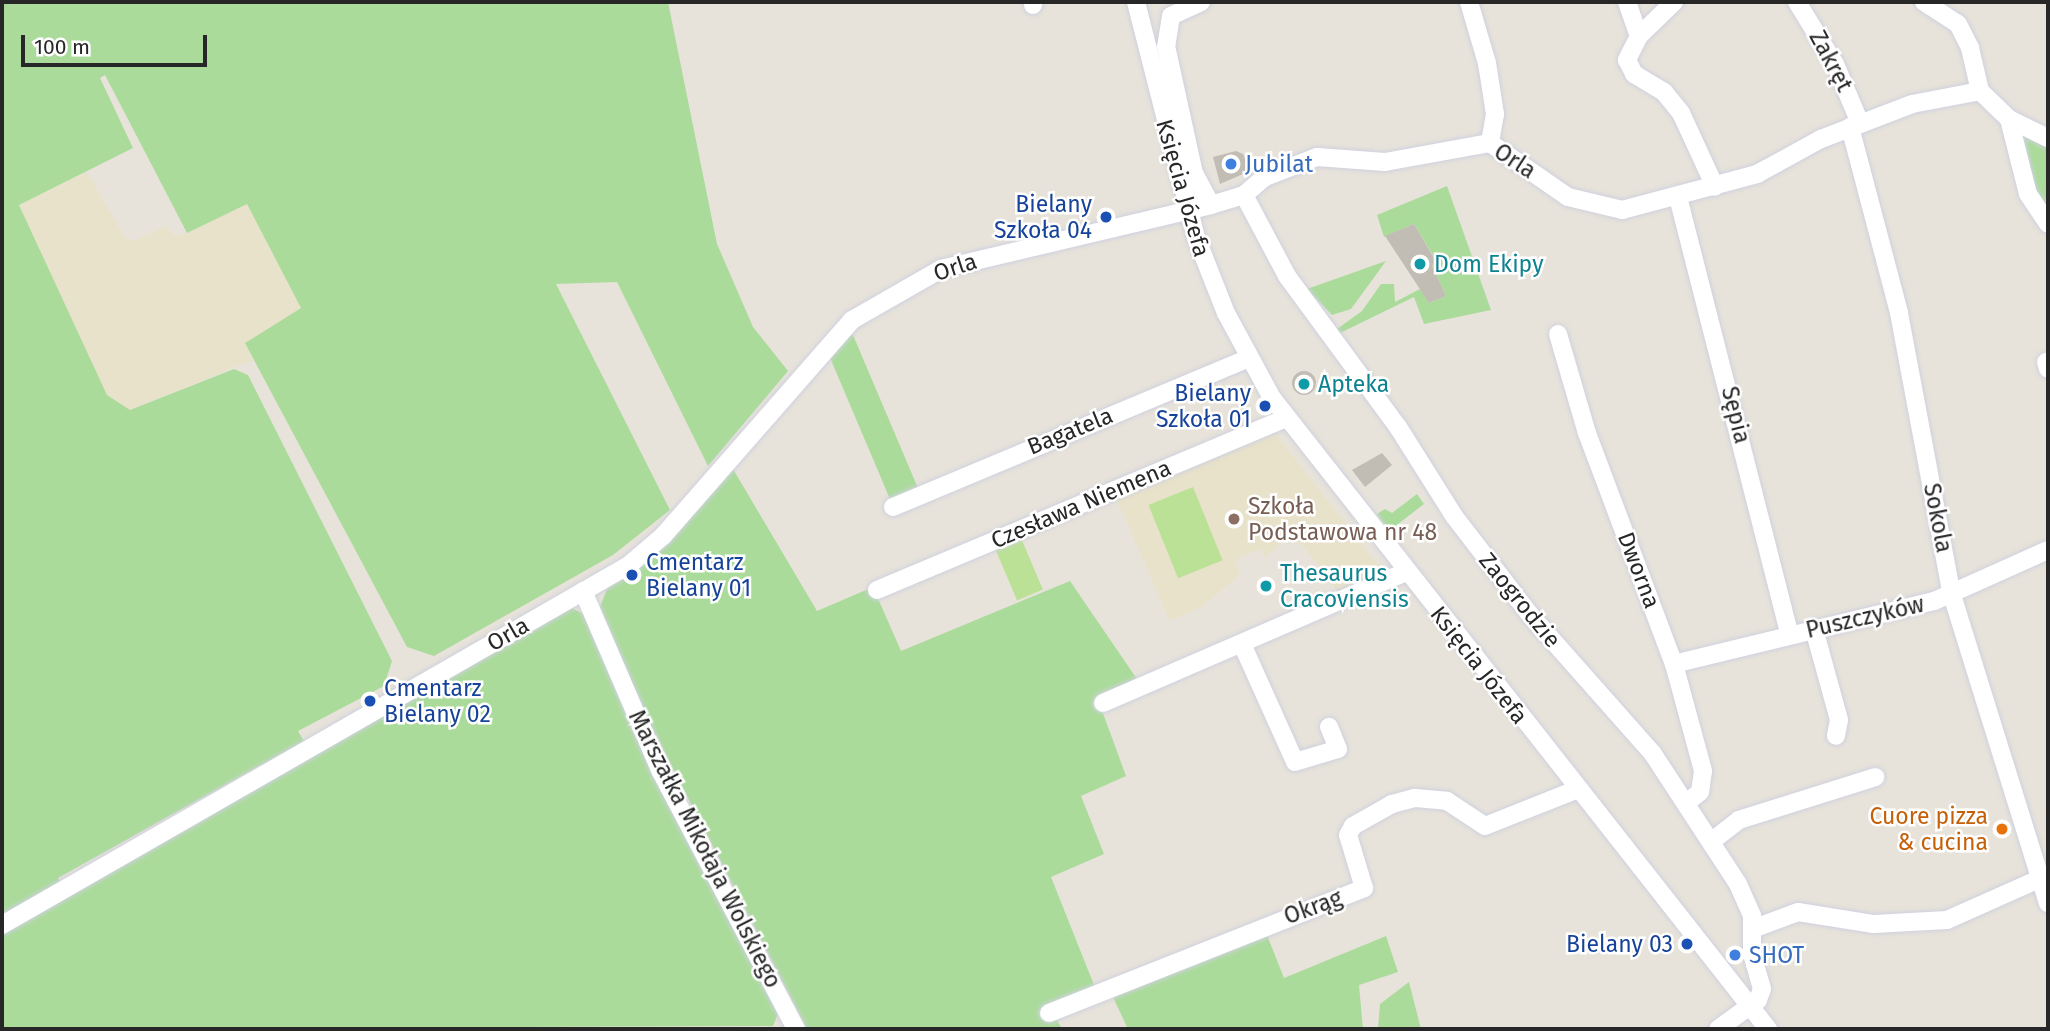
<!DOCTYPE html>
<meta charset="utf-8">
<style>
body{margin:0}
#map{position:relative;width:2050px;height:1031px;overflow:hidden;background:#e8e3da;font-family:"Fira Sans",sans-serif}
div>[style]{position:absolute}
.education>*{inset:0;background:#e9e2ca}
.green>*{inset:0;background:#abdb9b;transform-origin:0 0}
.pitch>*{inset:0;background:#bbe197;transform-origin:0 0}
.building>*{inset:0;background:#c1bdb5}
.round{border-radius:50%}
.roads{filter:drop-shadow(0 0 2px #cfd1df) drop-shadow(0 0 2px #cfd1df)}
.minor>*{height:18px;margin:-9px;padding:0 9px;transform-origin:9px;border-radius:9px;background:#fff}
.dots>*{width:19px;height:19px;translate:-50% -50%;box-sizing:border-box;border:4px solid #fff;border-radius:50%}
span{translate:-50% -50%;white-space:nowrap;text-align:center;line-height:1.15;-webkit-text-stroke:5px #fff;paint-order:stroke}
.street-label{font-size:23px;color:#272727}
.shop-label{font-size:23px;color:#366cbe}
.left{translate:0 -50%;text-align:left}
.transit-label{font-size:23px;color:#164399}
.right{translate:-100% -50%;text-align:right}
.culture-label{font-size:23px;color:#0d838f}
.education-label{font-size:23px;color:#785e54}
.food-label{font-size:23px;color:#c56008}
.frame{position:absolute;inset:0;border:4px solid #272727;pointer-events:none}
.scale{position:absolute;left:21px;top:35px;width:186px;height:32px;box-sizing:border-box;border:4px solid #272727;border-top:0;padding-left:9px;font-size:21px;line-height:24px;white-space:nowrap;color:#272727;-webkit-text-stroke:5px #fff;paint-order:stroke}
</style>
<div id="map">
<div class="education">
<div style="clip-path:polygon(87px 172px,124px 236px,134px 241px,166px 226px,176px 236px,187px 233px,247px 203px,301px 308px,245px 343px,253px 360px,130px 410px,107px 395px,19px 205px)"></div>
<div style="clip-path:polygon(1273px 431px,1386px 575px,1341px 595px,1300px 542px,1286px 540px,1265px 557px,1260px 549px,1235px 560px,1240px 575px,1201px 607px,1170px 621px,1116px 498px)"></div>
</div>
<div class="green">
<div style="clip-path:polygon(2px 2px,668px 2px,717px 244px,753px 327px,788px 371px,708px 466px,617px 282px,556px 284px,670px 510px,613px 555px,434px 656px,407px 647px,245px 343px,301px 308px,247px 204px,187px 233px,105px 75px,100px 78px,133px 148px,19px 205px,107px 395px,130px 410px,234px 369px,248px 375px,392px 661px,384px 686px,298px 731px,304px 741px,58px 878px,66px 892px,572px 608px,585px 615px,778px 1014px,773px 1026px,2px 1029px)"></div>
<div style="clip-path:polygon(2015px 133px,2048px 144px,2048px 215px,2037px 200px)"></div>
<div style="clip-path:polygon(1447px 186px,1491px 310px,1424px 324px,1414px 297px,1340px 333px,1337px 329px,1362px 311px,1381px 284px,1394px 284px,1395px 302px,1422px 288px,1429px 303px,1446px 296px,1432px 265px,1437px 262px,1414px 224px,1384px 237px,1377px 215px)"></div>
<div style="clip-path:polygon(1386px 261px,1351px 309px,1332px 315px,1307px 289px)"></div>
<div style="left:853px;top:335px;width:171px;height:30px;rotate:67deg"></div>
<div style="clip-path:polygon(733px 469px,817px 611px,873px 587px,901px 651px,1070px 581px,1137px 679px,1097px 697px,1126px 776px,1081px 796px,1104px 854px,1051px 877px,1096px 990px,1040px 1014px,1054px 1015px,1062px 1029px,807px 1029px,643px 711px,600px 607px,607px 589px,656px 551px)"></div>
<div style="clip-path:polygon(1417px 494px,1424px 504px,1389px 531px,1377px 514px,1385px 509px,1392px 513px)"></div>
<div style="clip-path:polygon(1265px 930px,1284px 978px,1386px 936px,1398px 972px,1359px 985px,1363px 1029px,1128px 1029px,1110px 991px)"></div>
<div style="clip-path:polygon(1409px 982px,1421px 1029px,1378px 1029px,1380px 1004px)"></div>
</div>
<div class="pitch">
<div style="left:1193px;top:487px;width:79px;height:48px;rotate:68deg"></div>
<div style="left:1021px;top:538px;width:56px;height:28px;rotate:67deg"></div>
</div>
<div class="building">
<div style="clip-path:polygon(1236px 151px,1243px 154px,1250px 171px,1220px 184px,1213px 157px)"></div>
<div style="clip-path:polygon(1414px 224px,1437px 263px,1432px 265px,1446px 296px,1429px 303px,1385px 236px)"></div>
<div class="round" style="left:1292px;top:371px;width:24px;height:24px"></div>
<div style="clip-path:polygon(1382px 453px,1392px 465px,1365px 487px,1352px 470px)"></div>
</div>
<div class="roads">
<div class="minor">
<div style="left:1033px;top:2px;width:3px;rotate:90deg"></div>
<div style="left:1136px;top:2px;width:243px;rotate:75.7deg"></div>
<div style="left:1196px;top:237px;width:82px;rotate:68.5deg"></div>
<div style="left:1226px;top:313px;width:97px;rotate:61.6deg"></div>
<div style="left:1272px;top:398px;width:803px;rotate:51.83deg"></div>
<div style="left:1201px;top:2px;width:33px;rotate:155deg"></div>
<div style="left:1171px;top:16px;width:30px;rotate:99deg"></div>
<div style="left:1166px;top:46px;width:130px;rotate:77.6deg"></div>
<div style="left:1194px;top:173px;width:36px;rotate:62deg"></div>
<div style="left:1469px;top:2px;width:64px;rotate:73.6deg"></div>
<div style="left:1487px;top:63px;width:52px;rotate:81.1deg"></div>
<div style="left:1495px;top:114px;width:29px;rotate:100deg"></div>
<div style="left:1627px;top:2px;width:36px;rotate:71deg"></div>
<div style="left:1674px;top:2px;width:49px;rotate:135.8deg"></div>
<div style="left:1639px;top:36px;width:27px;rotate:117deg"></div>
<div style="left:1627px;top:60px;width:16px;rotate:63deg"></div>
<div style="left:1634px;top:74px;width:35px;rotate:31deg"></div>
<div style="left:1664px;top:92px;width:27px;rotate:51deg"></div>
<div style="left:1681px;top:113px;width:81px;rotate:65.3deg"></div>
<div style="left:1797px;top:2px;width:73px;rotate:58.5deg"></div>
<div style="left:1835px;top:64px;width:64px;rotate:67deg"></div>
<div style="left:1924px;top:2px;width:40px;rotate:32.9deg"></div>
<div style="left:1958px;top:24px;width:27px;rotate:63deg"></div>
<div style="left:1970px;top:48px;width:44px;rotate:76.9deg"></div>
<div style="left:1980px;top:91px;width:40px;rotate:44deg"></div>
<div style="left:2009px;top:119px;width:43px;rotate:26deg"></div>
<div style="left:2009px;top:119px;width:77px;rotate:75.8deg"></div>
<div style="left:2028px;top:194px;width:36px;rotate:56deg"></div>
<div style="left:1850px;top:127px;width:192px;rotate:75.2deg"></div>
<div style="left:1899px;top:313px;width:287px;rotate:79.4deg"></div>
<div style="left:1952px;top:595px;width:323px;rotate:72.7deg"></div>
<div style="left:1244px;top:195px;width:92px;rotate:62deg"></div>
<div style="left:1287px;top:276px;width:187px;rotate:53.7deg"></div>
<div style="left:1398px;top:427px;width:105px;rotate:57.8deg"></div>
<div style="left:1454px;top:516px;width:126px;rotate:52.4deg"></div>
<div style="left:1531px;top:616px;width:184px;rotate:48.5deg"></div>
<div style="left:1653px;top:754px;width:155px;rotate:56.8deg"></div>
<div style="left:1738px;top:884px;width:35px;rotate:66deg"></div>
<div style="left:1752px;top:916px;width:38px;rotate:90deg"></div>
<div style="left:1752px;top:954px;width:36px;rotate:74deg"></div>
<div style="left:1762px;top:989px;width:12px;rotate:110deg"></div>
<div style="left:1758px;top:1000px;width:49px;rotate:144.1deg"></div>
<div style="left:1678px;top:197px;width:451px;rotate:75.7deg"></div>
<div style="left:1558px;top:334px;width:103px;rotate:73.7deg"></div>
<div style="left:1587px;top:433px;width:247px;rotate:69.4deg"></div>
<div style="left:1674px;top:664px;width:111px;rotate:74.8deg"></div>
<div style="left:1703px;top:771px;width:21px;rotate:98deg"></div>
<div style="left:1700px;top:792px;width:16px;rotate:142deg"></div>
<div style="left:2046px;top:362px;width:7px;rotate:74deg"></div>
<div style="left:893px;top:507px;width:386px;rotate:-22.7deg"></div>
<div style="left:877px;top:590px;width:444px;rotate:-22.8deg"></div>
<div style="left:583px;top:591px;width:195px;rotate:66.7deg"></div>
<div style="left:660px;top:770px;width:293px;rotate:62.3deg"></div>
<div style="left:1814px;top:629px;width:94px;rotate:74.6deg"></div>
<div style="left:1839px;top:720px;width:16px;rotate:101deg"></div>
<div style="left:1242px;top:644px;width:129px;rotate:65.8deg"></div>
<div style="left:1295px;top:762px;width:45px;rotate:-16.8deg"></div>
<div style="left:1338px;top:749px;width:24px;rotate:-112deg"></div>
<div style="left:1674px;top:664px;width:268px;rotate:-13.6deg"></div>
<div style="left:1934px;top:601px;width:125px;rotate:-24.1deg"></div>
<div style="left:1103px;top:703px;width:330px;rotate:-23.4deg"></div>
<div style="left:1712px;top:841px;width:34px;rotate:-38deg"></div>
<div style="left:1739px;top:820px;width:143px;rotate:-17.5deg"></div>
<div style="left:2px;top:925px;width:723px;rotate:-29.86deg"></div>
<div style="left:629px;top:565px;width:45px;rotate:-40.5deg"></div>
<div style="left:663px;top:536px;width:287px;rotate:-48.8deg"></div>
<div style="left:852px;top:320px;width:103px;rotate:-29.8deg"></div>
<div style="left:941px;top:269px;width:277px;rotate:-13.3deg"></div>
<div style="left:1211px;top:205px;width:34px;rotate:-17deg"></div>
<div style="left:1244px;top:195px;width:28px;rotate:-41deg"></div>
<div style="left:1265px;top:177px;width:56px;rotate:-21deg"></div>
<div style="left:1317px;top:157px;width:68px;rotate:4.2deg"></div>
<div style="left:1385px;top:162px;width:107px;rotate:-10.3deg"></div>
<div style="left:1490px;top:143px;width:95px;rotate:34.7deg"></div>
<div style="left:1568px;top:197px;width:56px;rotate:13.5deg"></div>
<div style="left:1622px;top:210px;width:140px;rotate:-14.9deg"></div>
<div style="left:1757px;top:174px;width:73px;rotate:-28.7deg"></div>
<div style="left:1821px;top:139px;width:97px;rotate:-21deg"></div>
<div style="left:1912px;top:104px;width:69px;rotate:-10.8deg"></div>
<div style="left:1755px;top:928px;width:46px;rotate:-20.4deg"></div>
<div style="left:1798px;top:912px;width:77px;rotate:9deg"></div>
<div style="left:1874px;top:924px;width:73px;rotate:-3.1deg"></div>
<div style="left:1947px;top:920px;width:111px;rotate:-24deg"></div>
<div style="left:1049px;top:1013px;width:339px;rotate:-21.6deg"></div>
<div style="left:1364px;top:888px;width:55px;rotate:-106.8deg"></div>
<div style="left:1348px;top:835px;width:10px;rotate:-61deg"></div>
<div style="left:1353px;top:826px;width:45px;rotate:-29.4deg"></div>
<div style="left:1392px;top:804px;width:24px;rotate:-15deg"></div>
<div style="left:1415px;top:798px;width:32px;rotate:5deg"></div>
<div style="left:1447px;top:801px;width:45px;rotate:33.3deg"></div>
<div style="left:1485px;top:826px;width:100px;rotate:-21.7deg"></div>
</div>
</div>
<div class="dots">
<div style="left:1231px;top:164px;background:#3f7fe0"></div>
<div style="left:1106px;top:217px;background:#1a4fb4"></div>
<div style="left:1420px;top:264px;background:#0f9aa8"></div>
<div style="left:1304px;top:384px;background:#0f9aa8"></div>
<div style="left:1265px;top:406px;background:#1a4fb4"></div>
<div style="left:1234px;top:519px;background:#8d6e63"></div>
<div style="left:632px;top:575px;background:#1a4fb4"></div>
<div style="left:1266px;top:586px;background:#0f9aa8"></div>
<div style="left:370px;top:701px;background:#1a4fb4"></div>
<div style="left:2002px;top:829px;background:#e8710a"></div>
<div style="left:1687px;top:944px;background:#1a4fb4"></div>
<div style="left:1735px;top:955px;background:#3f7fe0"></div>
</div>
<div class="street-label">
<span style="left:1831px;top:61px;rotate:62deg">Zakręt</span>
<span style="left:1515px;top:161px;rotate:33deg">Orla</span>
<span style="left:1183px;top:188px;rotate:74deg">Księcia Józefa</span>
<span style="left:955px;top:267px;rotate:-18deg">Orla</span>
<span style="left:1736px;top:415px;rotate:76deg">Sępia</span>
<span style="left:1070px;top:431px;rotate:-22deg">Bagatela</span>
<span style="left:1081px;top:504px;rotate:-23deg">Czesława Niemena</span>
<span style="left:1938px;top:518px;rotate:79deg">Sokola</span>
<span style="left:1639px;top:570px;rotate:69deg">Dworna</span>
<span style="left:1520px;top:600px;rotate:51deg">Zaogrodzie</span>
<span style="left:1865px;top:617px;rotate:-13deg">Puszczyków</span>
<span style="left:508px;top:634px;rotate:-30deg">Orla</span>
<span style="left:1479px;top:665px;rotate:52deg">Księcia Józefa</span>
<span style="left:705px;top:849px;rotate:63deg">Marszałka Mikołaja Wolskiego</span>
<span style="left:1313px;top:907px;rotate:-20deg">Okrąg</span>
</div>
<div class="shop-label">
<span class="left" style="left:1245px;top:164px">Jubilat</span>
<span class="left" style="left:1749px;top:955px">SHOT</span>
</div>
<div class="transit-label">
<span class="right" style="left:1092px;top:217px">Bielany<br>Szkoła 04</span>
<span class="right" style="left:1251px;top:406px">Bielany<br>Szkoła 01</span>
<span class="left" style="left:646px;top:575px">Cmentarz<br>Bielany 01</span>
<span class="left" style="left:384px;top:701px">Cmentarz<br>Bielany 02</span>
<span class="right" style="left:1673px;top:944px">Bielany 03</span>
</div>
<div class="culture-label">
<span class="left" style="left:1434px;top:264px">Dom Ekipy</span>
<span class="left" style="left:1318px;top:384px">Apteka</span>
<span class="left" style="left:1280px;top:586px">Thesaurus<br>Cracoviensis</span>
</div>
<div class="education-label">
<span class="left" style="left:1248px;top:519px">Szkoła<br>Podstawowa nr 48</span>
</div>
<div class="food-label">
<span class="right" style="left:1988px;top:829px">Cuore pizza<br>&amp; cucina</span>
</div>
<div class="frame"></div>
<div class="scale">100 m</div>
</div>
